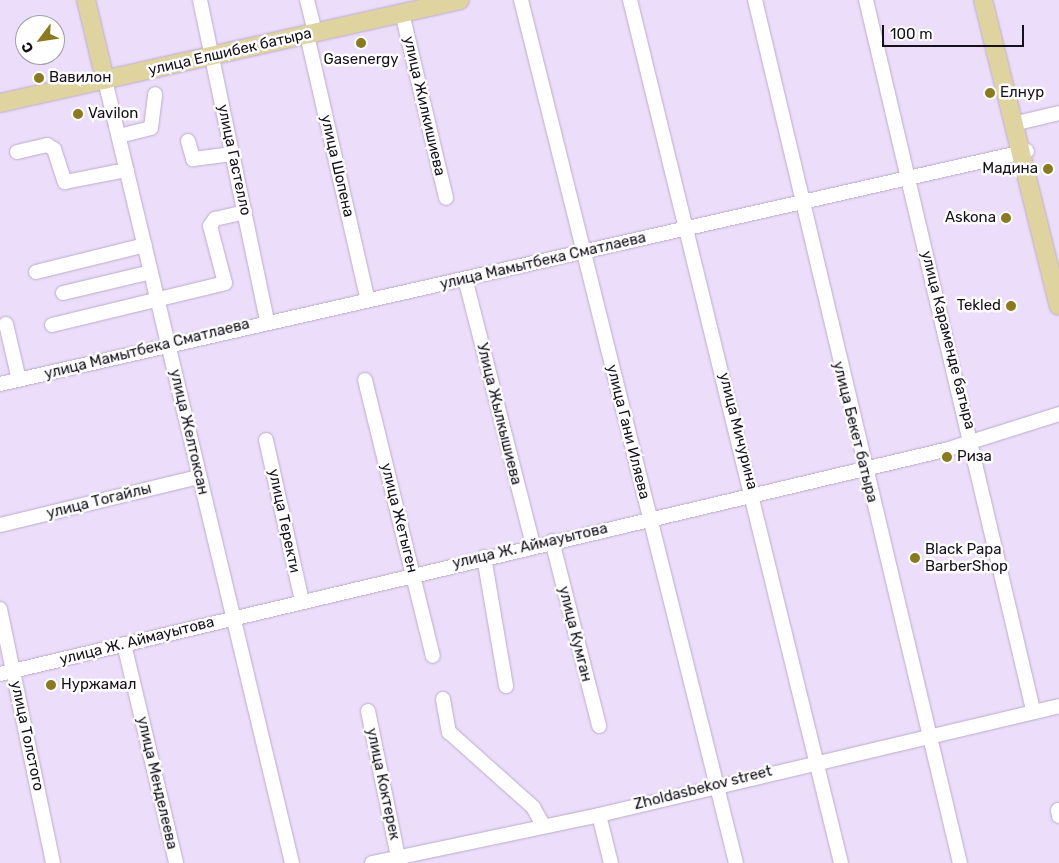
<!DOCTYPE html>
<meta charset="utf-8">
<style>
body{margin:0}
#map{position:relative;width:1059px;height:863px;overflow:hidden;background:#ecddfb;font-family:Rubik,sans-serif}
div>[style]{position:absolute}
.roads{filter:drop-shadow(0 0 1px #bbadc9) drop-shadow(0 0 1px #bbadc9)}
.minor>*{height:14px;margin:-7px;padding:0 7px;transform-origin:7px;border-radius:7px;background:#fff}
.major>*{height:18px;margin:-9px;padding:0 9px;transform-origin:9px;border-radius:9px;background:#dfd4a0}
.dots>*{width:14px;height:14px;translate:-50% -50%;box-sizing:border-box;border:2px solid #fff;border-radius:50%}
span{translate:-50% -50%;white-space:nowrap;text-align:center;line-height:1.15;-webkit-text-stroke:5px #fff;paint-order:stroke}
.street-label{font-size:15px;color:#15101a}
.poi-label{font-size:15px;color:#15101a}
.left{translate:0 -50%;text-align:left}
.right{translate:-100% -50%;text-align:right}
.north{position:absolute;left:15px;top:15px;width:50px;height:50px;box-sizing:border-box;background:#fff;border:1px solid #a19fa3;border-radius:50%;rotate:239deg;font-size:14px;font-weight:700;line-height:20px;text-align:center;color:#15101a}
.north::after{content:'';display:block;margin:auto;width:18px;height:22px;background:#8a791d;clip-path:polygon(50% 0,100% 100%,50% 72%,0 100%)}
.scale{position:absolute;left:882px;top:25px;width:142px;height:22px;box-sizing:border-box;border:2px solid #15101a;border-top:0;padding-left:6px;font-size:15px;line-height:18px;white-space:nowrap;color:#15101a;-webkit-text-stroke:4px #fff;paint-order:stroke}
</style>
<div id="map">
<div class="roads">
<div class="minor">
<div style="left:200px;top:0;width:327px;rotate:78.2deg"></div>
<div style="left:307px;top:0;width:34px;rotate:76deg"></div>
<div style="left:521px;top:0;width:889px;rotate:76.01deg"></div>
<div style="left:630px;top:0;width:888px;rotate:76.26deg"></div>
<div style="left:755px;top:0;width:887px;rotate:76.64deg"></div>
<div style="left:866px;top:0;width:729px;rotate:76.76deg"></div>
<div style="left:402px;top:13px;width:190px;rotate:76.6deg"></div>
<div style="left:307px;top:35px;width:270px;rotate:77.1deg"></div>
<div style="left:105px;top:80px;width:805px;rotate:76.57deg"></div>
<div style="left:1013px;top:124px;width:47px;rotate:-13.4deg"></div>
<div style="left:119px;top:136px;width:33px;rotate:-14deg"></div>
<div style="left:151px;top:128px;width:34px;rotate:-83deg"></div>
<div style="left:188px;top:141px;width:19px;rotate:74deg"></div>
<div style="left:193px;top:159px;width:40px;rotate:-7.1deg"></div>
<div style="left:17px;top:152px;width:31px;rotate:-13deg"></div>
<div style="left:47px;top:145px;width:8px;rotate:30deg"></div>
<div style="left:54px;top:149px;width:35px;rotate:72deg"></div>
<div style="left:65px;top:182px;width:63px;rotate:-11deg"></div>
<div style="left:36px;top:272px;width:112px;rotate:-13.9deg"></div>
<div style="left:466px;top:282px;width:271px;rotate:75.7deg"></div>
<div style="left:63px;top:293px;width:90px;rotate:-13.4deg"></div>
<div style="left:6px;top:324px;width:57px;rotate:76.9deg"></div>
<div style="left:52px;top:325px;width:178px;rotate:-13.6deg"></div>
<div style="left:225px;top:283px;width:59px;rotate:-104.7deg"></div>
<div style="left:210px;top:226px;width:9px;rotate:-54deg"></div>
<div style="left:215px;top:219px;width:31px;rotate:-13deg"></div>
<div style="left:365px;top:380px;width:284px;rotate:76.2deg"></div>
<div style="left:0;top:384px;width:1053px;rotate:-12.78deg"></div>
<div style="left:266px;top:440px;width:165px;rotate:77.4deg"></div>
<div style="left:0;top:525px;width:205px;rotate:-13.6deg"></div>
<div style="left:552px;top:541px;width:191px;rotate:75.7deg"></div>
<div style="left:484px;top:557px;width:131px;rotate:80.3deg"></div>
<div style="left:0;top:609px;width:259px;rotate:78.2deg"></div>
<div style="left:124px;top:644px;width:225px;rotate:76.6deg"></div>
<div style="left:0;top:674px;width:971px;rotate:-13.34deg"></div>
<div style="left:945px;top:450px;width:120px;rotate:-17.5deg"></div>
<div style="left:443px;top:699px;width:34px;rotate:80deg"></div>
<div style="left:449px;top:732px;width:113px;rotate:41.8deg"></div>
<div style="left:533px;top:807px;width:18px;rotate:61deg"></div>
<div style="left:368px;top:711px;width:149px;rotate:78.4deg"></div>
<div style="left:1058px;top:810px;width:6px;rotate:81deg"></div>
<div style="left:599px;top:815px;width:49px;rotate:76deg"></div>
<div style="left:372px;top:863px;width:232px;rotate:-11.9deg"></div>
<div style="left:599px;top:815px;width:473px;rotate:-13.3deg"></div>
</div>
<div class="major">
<div style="left:86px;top:0;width:82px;rotate:76.6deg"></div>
<div style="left:983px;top:0;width:315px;rotate:76.1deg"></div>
<div style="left:0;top:103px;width:471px;rotate:-12.6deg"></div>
</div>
</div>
<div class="dots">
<div style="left:361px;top:43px;background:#8a791d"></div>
<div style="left:39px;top:78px;background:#8a791d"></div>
<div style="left:990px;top:93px;background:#8a791d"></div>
<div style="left:78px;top:114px;background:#8a791d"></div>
<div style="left:1048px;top:169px;background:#8a791d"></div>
<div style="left:1006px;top:218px;background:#8a791d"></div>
<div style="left:1011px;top:306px;background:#8a791d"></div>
<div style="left:947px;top:457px;background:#8a791d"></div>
<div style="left:915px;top:558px;background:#8a791d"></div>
<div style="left:51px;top:685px;background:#8a791d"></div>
</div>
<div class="street-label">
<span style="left:230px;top:52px;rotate:-13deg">улица Елшибек батыра</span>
<span style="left:424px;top:106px;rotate:77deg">улица Жилкишиева</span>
<span style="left:234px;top:160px;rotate:78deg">улица Гастелло</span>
<span style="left:337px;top:166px;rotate:77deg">улица Шопена</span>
<span style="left:543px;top:261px;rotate:-13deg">улица Мамытбека Сматлаева</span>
<span style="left:948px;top:340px;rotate:76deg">улица Караменде батыра</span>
<span style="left:147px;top:349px;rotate:-14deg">улица Мамытбека Сматлаева</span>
<span style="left:499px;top:414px;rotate:76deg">Улица Жылкышиева</span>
<span style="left:738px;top:431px;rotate:76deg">улица Мичурина</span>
<span style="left:189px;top:432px;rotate:77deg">улица Желтоксан</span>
<span style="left:628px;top:432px;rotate:76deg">улица Гани Иляева</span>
<span style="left:855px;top:432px;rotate:76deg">улица Бекет батыра</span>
<span style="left:99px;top:501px;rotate:-14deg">улица Тогайлы</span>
<span style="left:399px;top:518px;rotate:76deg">улица Жетыген</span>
<span style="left:284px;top:521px;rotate:78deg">улица Теректи</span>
<span style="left:530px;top:546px;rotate:-13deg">улица Ж. Аймауытова</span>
<span style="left:575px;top:634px;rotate:76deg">улица Кумган</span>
<span style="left:137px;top:641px;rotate:-14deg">улица Ж. Аймауытова</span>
<span style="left:27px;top:736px;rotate:78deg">улица Толстого</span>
<span style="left:157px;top:783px;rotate:77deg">улица Менделеева</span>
<span style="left:383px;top:784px;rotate:78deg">улица Коктерек</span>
<span style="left:703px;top:788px;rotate:-14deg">Zholdasbekov street</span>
</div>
<div class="poi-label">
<span style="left:361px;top:60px">Gasenergy</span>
<span class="left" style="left:49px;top:78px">Вавилон</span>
<span class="left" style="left:1000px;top:93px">Елнур</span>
<span class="left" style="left:88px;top:114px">Vavilon</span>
<span class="right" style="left:1038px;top:169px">Мадина</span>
<span class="right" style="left:996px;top:218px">Askona</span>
<span class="right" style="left:1001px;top:306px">Tekled</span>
<span class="left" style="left:957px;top:457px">Риза</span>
<span class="left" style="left:925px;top:558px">Black Papa<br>BarberShop</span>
<span class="left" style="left:61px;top:685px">Нуржамал</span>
</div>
<div class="north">С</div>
<div class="scale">100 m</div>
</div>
